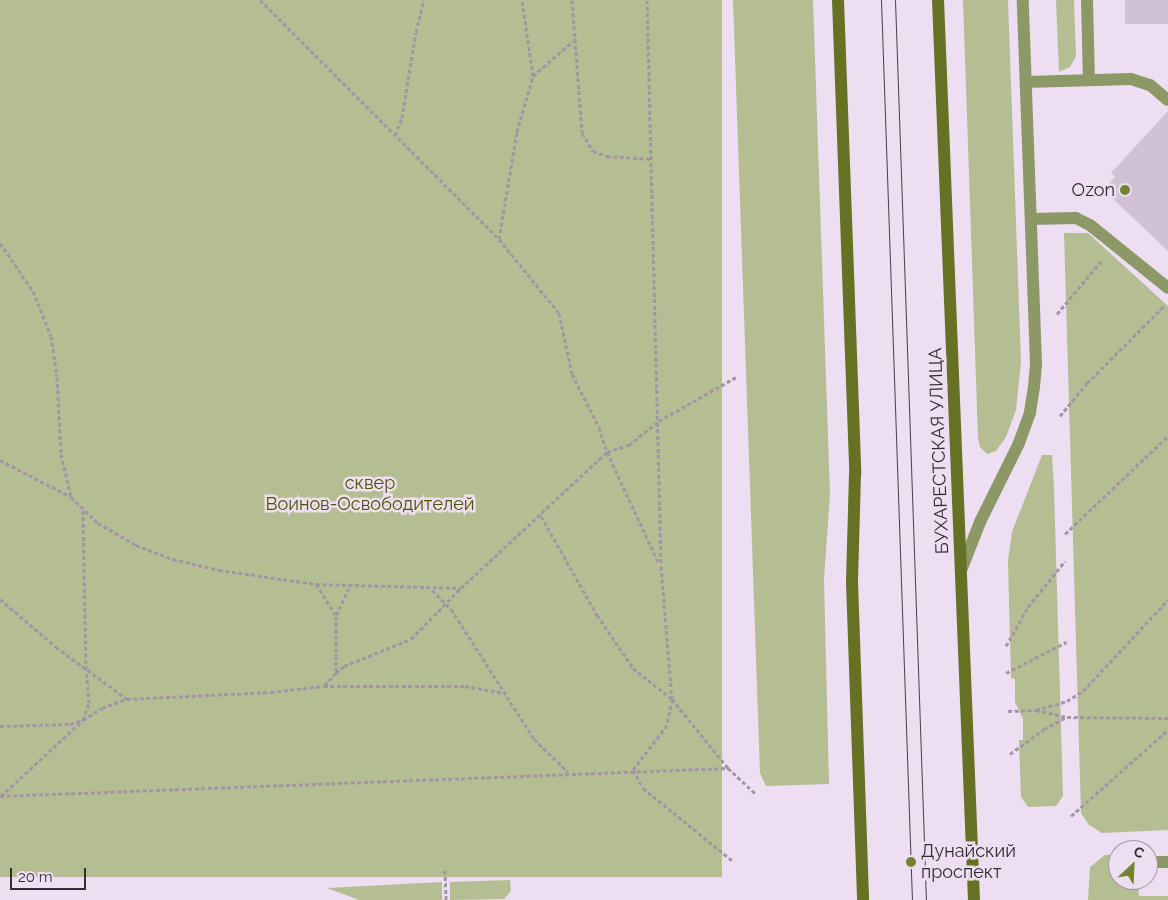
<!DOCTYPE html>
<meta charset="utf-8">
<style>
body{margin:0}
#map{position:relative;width:1168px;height:900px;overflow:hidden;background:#eddef1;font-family:Raleway,sans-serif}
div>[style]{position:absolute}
.green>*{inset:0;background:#b4be92;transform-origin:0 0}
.building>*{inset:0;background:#d0c2d4;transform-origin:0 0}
.path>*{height:3px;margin-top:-1.5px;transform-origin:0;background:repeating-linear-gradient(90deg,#a296a5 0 4px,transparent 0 6.5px)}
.service>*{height:12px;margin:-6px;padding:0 6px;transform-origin:6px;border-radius:6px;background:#8d9867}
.minor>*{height:12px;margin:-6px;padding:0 6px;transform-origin:6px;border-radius:6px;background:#8d9867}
.secondary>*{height:12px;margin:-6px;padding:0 6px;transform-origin:6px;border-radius:6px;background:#657223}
.tram>*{height:1px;margin:-0.5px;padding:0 0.5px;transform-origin:0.5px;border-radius:0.5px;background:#463f47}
.dots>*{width:14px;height:14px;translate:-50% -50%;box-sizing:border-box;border:2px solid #eddef1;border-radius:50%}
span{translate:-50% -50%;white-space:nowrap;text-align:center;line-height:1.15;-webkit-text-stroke:5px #eddef1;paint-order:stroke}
.poi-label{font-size:18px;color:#322c33}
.right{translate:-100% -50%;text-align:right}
.left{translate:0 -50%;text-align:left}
.street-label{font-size:18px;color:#322c33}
.park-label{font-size:18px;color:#4a5501}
.north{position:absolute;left:1108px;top:840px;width:50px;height:50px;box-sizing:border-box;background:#eddef1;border:1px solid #a297a5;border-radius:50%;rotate:25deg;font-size:14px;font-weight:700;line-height:20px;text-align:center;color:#322c33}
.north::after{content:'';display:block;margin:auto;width:18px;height:22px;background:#748230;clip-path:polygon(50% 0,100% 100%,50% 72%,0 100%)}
.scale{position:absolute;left:10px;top:868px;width:76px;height:22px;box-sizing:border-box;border:2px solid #322c33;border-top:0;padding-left:6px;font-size:15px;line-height:18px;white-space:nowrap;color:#322c33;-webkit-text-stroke:4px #eddef1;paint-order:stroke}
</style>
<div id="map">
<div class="green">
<div style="left:0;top:0;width:722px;height:877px"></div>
<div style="clip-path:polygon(733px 0,813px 0,830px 494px,824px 579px,829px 784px,766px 786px,760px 773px)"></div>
<div style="clip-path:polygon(963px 0,1008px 0,1021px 362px,1016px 410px,1006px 437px,996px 451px,987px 454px,980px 447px,978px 438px)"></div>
<div style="clip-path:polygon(1056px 0,1074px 0,1076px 56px,1070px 67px,1059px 72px)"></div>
<div style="clip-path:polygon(1064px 233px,1088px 233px,1168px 306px,1168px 830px,1102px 833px,1089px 825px,1081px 813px)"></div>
<div style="clip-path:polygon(1042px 455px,1052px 455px,1054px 488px,1063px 796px,1056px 806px,1028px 807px,1021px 797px,1019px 740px,1023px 740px,1023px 719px,1015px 702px,1015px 679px,1011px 678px,1008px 561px,1012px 532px)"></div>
<div style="clip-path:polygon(1118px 854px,1118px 880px,1138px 880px,1139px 896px,1168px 896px,1168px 900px,1088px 900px,1090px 867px,1105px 855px)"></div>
<div style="clip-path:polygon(510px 880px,511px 891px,504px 899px,450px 900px,450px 882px)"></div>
<div style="clip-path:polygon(442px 882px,442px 900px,359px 900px,327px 888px)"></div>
</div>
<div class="building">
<div style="left:1125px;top:0;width:43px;height:24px"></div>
<div style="clip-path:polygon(1168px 111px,1168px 251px,1112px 198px,1115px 195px,1106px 187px,1115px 177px,1111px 173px)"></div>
</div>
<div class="path">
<div style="left:260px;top:0;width:338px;rotate:45deg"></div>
<div style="left:499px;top:239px;width:95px;rotate:51deg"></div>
<div style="left:559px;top:313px;width:62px;rotate:78deg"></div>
<div style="left:572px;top:374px;width:59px;rotate:63deg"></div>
<div style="left:599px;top:427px;width:26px;rotate:72deg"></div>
<div style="left:607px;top:452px;width:123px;rotate:65.1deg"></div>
<div style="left:572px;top:0;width:133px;rotate:85.7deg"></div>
<div style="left:582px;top:133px;width:21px;rotate:59deg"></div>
<div style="left:593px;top:151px;width:15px;rotate:20deg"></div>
<div style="left:607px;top:156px;width:45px;rotate:3.8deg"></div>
<div style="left:647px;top:0;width:566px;rotate:88.58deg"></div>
<div style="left:661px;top:566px;width:133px;rotate:85.3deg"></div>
<div style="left:672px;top:699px;width:89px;rotate:50.9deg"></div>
<div style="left:728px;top:768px;width:37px;rotate:43deg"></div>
<div style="left:533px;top:76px;width:53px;rotate:-41.2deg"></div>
<div style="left:395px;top:135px;width:18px;rotate:-68deg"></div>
<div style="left:402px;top:118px;width:87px;rotate:-80.8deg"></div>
<div style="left:416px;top:32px;width:33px;rotate:-76deg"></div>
<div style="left:499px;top:239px;width:109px;rotate:-80.5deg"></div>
<div style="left:517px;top:132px;width:58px;rotate:-74.1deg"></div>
<div style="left:533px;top:76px;width:77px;rotate:-98.2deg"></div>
<div style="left:0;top:243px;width:58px;rotate:55.5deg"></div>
<div style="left:33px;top:291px;width:48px;rotate:68.2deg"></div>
<div style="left:51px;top:336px;width:41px;rotate:81.7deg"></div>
<div style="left:57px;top:377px;width:77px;rotate:87deg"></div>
<div style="left:61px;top:454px;width:44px;rotate:76.9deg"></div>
<div style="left:1057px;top:314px;width:72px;rotate:-50.1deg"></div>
<div style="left:1060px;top:416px;width:43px;rotate:-50.7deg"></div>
<div style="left:1087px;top:383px;width:109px;rotate:-45deg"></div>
<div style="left:0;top:460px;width:80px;rotate:27.5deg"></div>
<div style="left:71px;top:497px;width:37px;rotate:44deg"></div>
<div style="left:98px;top:523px;width:44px;rotate:30.1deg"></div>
<div style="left:136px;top:545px;width:40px;rotate:21deg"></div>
<div style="left:173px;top:559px;width:47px;rotate:13.4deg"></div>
<div style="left:219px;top:570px;width:98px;rotate:8.2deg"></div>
<div style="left:316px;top:584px;width:145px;rotate:1.6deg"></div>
<div style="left:461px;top:588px;width:200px;rotate:-43deg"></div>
<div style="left:607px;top:452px;width:23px;rotate:-18deg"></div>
<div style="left:629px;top:445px;width:38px;rotate:-39deg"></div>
<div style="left:659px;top:421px;width:89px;rotate:-29.7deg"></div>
<div style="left:541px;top:516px;width:114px;rotate:60.5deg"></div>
<div style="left:597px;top:615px;width:64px;rotate:55.8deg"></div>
<div style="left:633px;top:668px;width:50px;rotate:38.5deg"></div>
<div style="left:672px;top:699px;width:26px;rotate:101deg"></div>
<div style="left:667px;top:725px;width:56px;rotate:127.1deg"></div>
<div style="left:633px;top:770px;width:21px;rotate:61deg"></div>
<div style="left:643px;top:788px;width:117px;rotate:39.1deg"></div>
<div style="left:1065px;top:534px;width:142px;rotate:-43.6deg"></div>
<div style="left:316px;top:584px;width:38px;rotate:58deg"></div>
<div style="left:336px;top:616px;width:57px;rotate:90deg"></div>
<div style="left:336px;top:673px;width:18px;rotate:133deg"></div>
<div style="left:432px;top:590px;width:27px;rotate:45deg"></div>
<div style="left:451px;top:609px;width:154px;rotate:57.4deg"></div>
<div style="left:534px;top:739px;width:47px;rotate:44.1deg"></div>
<div style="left:0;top:599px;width:74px;rotate:40.6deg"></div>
<div style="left:56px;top:647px;width:88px;rotate:36.2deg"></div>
<div style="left:336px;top:615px;width:34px;rotate:-64deg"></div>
<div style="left:1006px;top:646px;width:45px;rotate:-60.6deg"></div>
<div style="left:1028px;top:607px;width:59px;rotate:-51.2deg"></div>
<div style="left:336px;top:673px;width:11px;rotate:-41deg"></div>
<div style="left:344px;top:666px;width:72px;rotate:-21.9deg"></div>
<div style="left:411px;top:639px;width:71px;rotate:-45.6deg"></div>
<div style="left:1006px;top:673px;width:68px;rotate:-27.3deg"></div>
<div style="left:1036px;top:710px;width:32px;rotate:-16deg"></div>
<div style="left:1067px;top:701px;width:19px;rotate:-32deg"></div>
<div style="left:1083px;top:691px;width:125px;rotate:-47deg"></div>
<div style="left:1008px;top:711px;width:28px;rotate:-2deg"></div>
<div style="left:1036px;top:710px;width:31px;rotate:13deg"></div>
<div style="left:0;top:726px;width:70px;rotate:-1.6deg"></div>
<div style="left:70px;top:724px;width:14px;rotate:-17deg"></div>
<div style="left:83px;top:720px;width:18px;rotate:-71deg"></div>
<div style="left:89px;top:703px;width:33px;rotate:-95deg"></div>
<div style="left:86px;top:670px;width:161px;rotate:-91.1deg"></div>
<div style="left:1010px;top:754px;width:42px;rotate:-36.3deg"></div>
<div style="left:1044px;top:729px;width:26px;rotate:-28deg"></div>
<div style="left:1067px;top:717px;width:101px;rotate:0.6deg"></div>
<div style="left:0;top:796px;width:729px;rotate:-2.2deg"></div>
<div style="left:1px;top:796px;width:112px;rotate:-42.8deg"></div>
<div style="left:83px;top:720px;width:22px;rotate:-32deg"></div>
<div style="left:102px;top:708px;width:27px;rotate:-20deg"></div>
<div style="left:127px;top:699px;width:144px;rotate:-2.8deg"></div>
<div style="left:271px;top:692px;width:53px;rotate:-6.5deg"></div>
<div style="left:324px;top:686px;width:141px"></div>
<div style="left:465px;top:686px;width:39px;rotate:10deg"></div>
<div style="left:1071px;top:816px;width:130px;rotate:-41.6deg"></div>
<div style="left:445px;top:870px;width:30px;rotate:88deg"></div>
</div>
<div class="service">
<div style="left:1087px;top:0;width:80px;rotate:88.6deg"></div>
<div style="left:1026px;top:82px;width:105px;rotate:-1.6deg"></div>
<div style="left:1131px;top:79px;width:20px;rotate:18deg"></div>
<div style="left:1150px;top:85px;width:23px;rotate:40deg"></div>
<div style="left:1031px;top:219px;width:45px;rotate:-1.3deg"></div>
<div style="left:1076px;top:218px;width:16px;rotate:27deg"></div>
<div style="left:1090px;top:225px;width:100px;rotate:38.9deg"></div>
<div style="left:1148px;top:862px;width:20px"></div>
</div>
<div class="minor">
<div style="left:962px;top:568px;width:49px;rotate:-68.6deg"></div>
<div style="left:980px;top:522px;width:88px;rotate:-63.7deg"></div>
<div style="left:1019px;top:443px;width:33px;rotate:-70deg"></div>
<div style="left:1030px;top:412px;width:25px;rotate:-81deg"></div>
<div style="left:1034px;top:387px;width:24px;rotate:-85deg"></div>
<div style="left:1036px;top:363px;width:363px;rotate:-92.1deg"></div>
</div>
<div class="secondary">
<div style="left:838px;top:0;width:474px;rotate:87.9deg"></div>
<div style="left:855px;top:474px;width:108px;rotate:91.6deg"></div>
<div style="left:852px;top:582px;width:318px;rotate:88deg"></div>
<div style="left:938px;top:0;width:901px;rotate:87.71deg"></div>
</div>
<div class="tram">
<div style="left:881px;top:0;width:901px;rotate:88.03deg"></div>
<div style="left:895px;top:0;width:901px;rotate:88.03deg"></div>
</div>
<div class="dots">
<div style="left:1125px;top:190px;background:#748230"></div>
<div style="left:911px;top:862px;background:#748230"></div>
</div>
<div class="poi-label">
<span class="right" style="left:1115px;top:190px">Ozon</span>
<span class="left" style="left:921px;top:862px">Дунайский<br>проспект</span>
</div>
<div class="street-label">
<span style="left:939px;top:451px;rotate:-92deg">БУХАРЕСТСКАЯ УЛИЦА</span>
</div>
<div class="park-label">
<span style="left:370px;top:494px">сквер<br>Воинов-Освободителей</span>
</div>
<div class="north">С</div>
<div class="scale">20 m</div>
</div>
